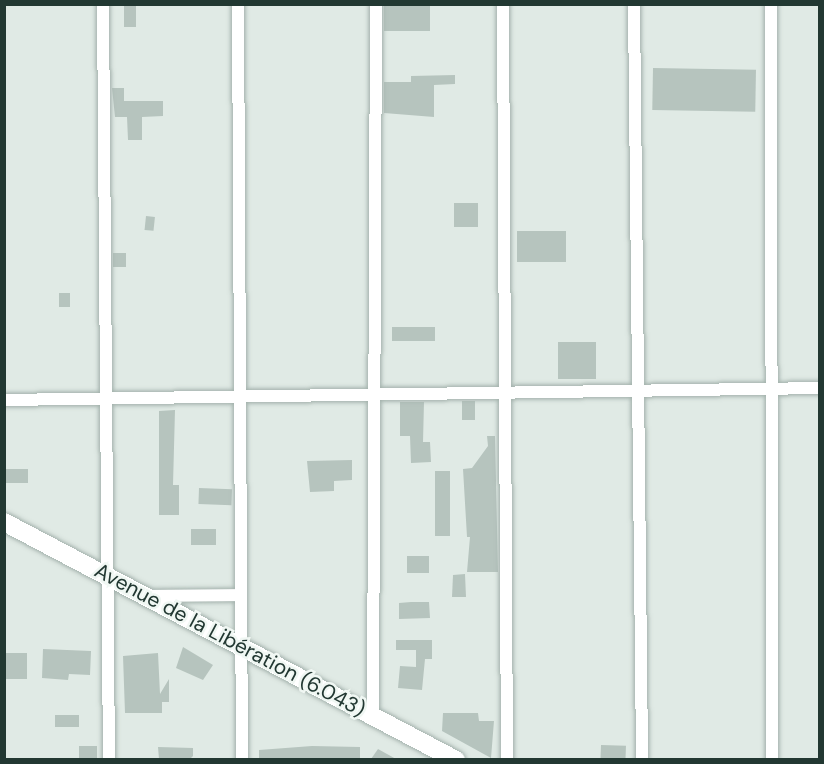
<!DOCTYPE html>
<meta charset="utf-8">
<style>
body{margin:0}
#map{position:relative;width:824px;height:764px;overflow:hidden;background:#e0eae5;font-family:"DM Sans",sans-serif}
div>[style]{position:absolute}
.building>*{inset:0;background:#b6c4be;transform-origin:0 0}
.roads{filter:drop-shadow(0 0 2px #a3b1ac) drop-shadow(0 0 2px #a3b1ac)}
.minor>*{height:12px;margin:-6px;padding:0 6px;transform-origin:6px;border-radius:6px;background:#fff}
.secondary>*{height:18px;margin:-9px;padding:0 9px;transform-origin:9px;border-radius:9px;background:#fff}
span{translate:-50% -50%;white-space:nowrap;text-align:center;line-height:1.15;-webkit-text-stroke:5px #f0f7f3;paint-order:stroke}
.street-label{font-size:21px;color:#223832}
.frame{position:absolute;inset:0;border:6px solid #223832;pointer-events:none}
</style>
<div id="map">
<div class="building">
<div style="left:124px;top:4px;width:12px;height:23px"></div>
<div style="left:384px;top:4px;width:46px;height:27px"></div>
<div style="left:653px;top:68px;width:103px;height:42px;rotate:1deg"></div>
<div style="clip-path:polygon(455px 75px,455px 84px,434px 85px,434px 117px,384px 113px,384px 82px,411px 82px,411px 76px)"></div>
<div style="clip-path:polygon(112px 88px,124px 88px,124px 101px,163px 101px,163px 116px,142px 117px,142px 140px,128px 140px,127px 117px,115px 117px)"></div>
<div style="left:454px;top:203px;width:24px;height:24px"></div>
<div style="left:146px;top:216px;width:9px;height:14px;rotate:6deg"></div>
<div style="left:566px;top:231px;width:31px;height:49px;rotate:90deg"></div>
<div style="left:113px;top:253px;width:13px;height:14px"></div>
<div style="left:59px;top:293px;width:11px;height:14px"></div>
<div style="left:435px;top:327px;width:14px;height:43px;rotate:90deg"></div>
<div style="left:596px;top:342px;width:37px;height:38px;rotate:90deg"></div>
<div style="left:475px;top:401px;width:19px;height:13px;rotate:90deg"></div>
<div style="clip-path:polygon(400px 402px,424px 402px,423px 442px,430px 442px,431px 462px,411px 463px,410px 436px,400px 436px)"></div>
<div style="clip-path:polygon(175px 410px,173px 485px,179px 485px,179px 515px,159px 515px,159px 411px)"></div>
<div style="clip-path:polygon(487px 436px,495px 436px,498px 572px,467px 572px,470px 537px,467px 537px,463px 469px,472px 468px,488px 446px)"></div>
<div style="clip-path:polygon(352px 460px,352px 480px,334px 481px,334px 491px,310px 492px,307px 461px)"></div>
<div style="left:6px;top:469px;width:22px;height:14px"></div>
<div style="left:435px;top:471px;width:15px;height:65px"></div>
<div style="left:199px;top:488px;width:33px;height:16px;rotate:2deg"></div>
<div style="left:216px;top:529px;width:16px;height:25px;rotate:90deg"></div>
<div style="left:429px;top:556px;width:17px;height:22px;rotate:90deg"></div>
<div style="clip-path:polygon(465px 574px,466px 597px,452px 597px,453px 575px)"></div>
<div style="clip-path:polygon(411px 602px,429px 602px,430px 618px,399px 619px,399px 603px)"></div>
<div style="clip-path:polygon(396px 640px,432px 640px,432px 659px,425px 659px,422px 690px,398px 688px,400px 666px,416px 667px,416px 650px,396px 650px)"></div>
<div style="clip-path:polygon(183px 647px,213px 665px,203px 680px,176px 668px)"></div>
<div style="clip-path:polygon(43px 649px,91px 651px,90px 675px,69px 674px,68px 680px,42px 678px)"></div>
<div style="left:4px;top:653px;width:23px;height:26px"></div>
<div style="clip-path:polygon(158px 653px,160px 694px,169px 679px,169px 702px,162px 702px,162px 713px,125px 713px,123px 656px)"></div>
<div style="clip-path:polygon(443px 713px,478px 713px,479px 721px,494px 721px,491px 758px,442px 731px)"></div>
<div style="left:79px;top:715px;width:12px;height:24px;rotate:90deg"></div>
<div style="left:601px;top:745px;width:25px;height:14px;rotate:2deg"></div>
<div style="left:79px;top:746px;width:18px;height:13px"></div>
<div style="clip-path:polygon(312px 746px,360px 747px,360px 759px,259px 759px,259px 750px)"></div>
<div style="clip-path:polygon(158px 747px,193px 748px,193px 756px,190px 759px,159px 759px)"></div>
<div style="clip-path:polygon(378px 749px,396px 759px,371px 759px)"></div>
</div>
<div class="roads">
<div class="minor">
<div style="left:103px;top:4px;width:756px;rotate:89.55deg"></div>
<div style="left:238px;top:4px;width:756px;rotate:89.7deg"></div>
<div style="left:503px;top:4px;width:756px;rotate:89.7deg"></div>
<div style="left:634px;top:4px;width:756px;rotate:89.39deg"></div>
<div style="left:771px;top:4px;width:756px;rotate:89.92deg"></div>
<div style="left:4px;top:400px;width:816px;rotate:-0.84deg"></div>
<div style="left:149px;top:596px;width:92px;rotate:-0.6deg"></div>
<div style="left:373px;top:716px;width:712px;rotate:-89.76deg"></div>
</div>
<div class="secondary">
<div style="left:4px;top:522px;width:511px;rotate:27.77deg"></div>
</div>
</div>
<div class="street-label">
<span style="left:230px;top:640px;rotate:28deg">Avenue de la Libération (6.043)</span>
</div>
<div class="frame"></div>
</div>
